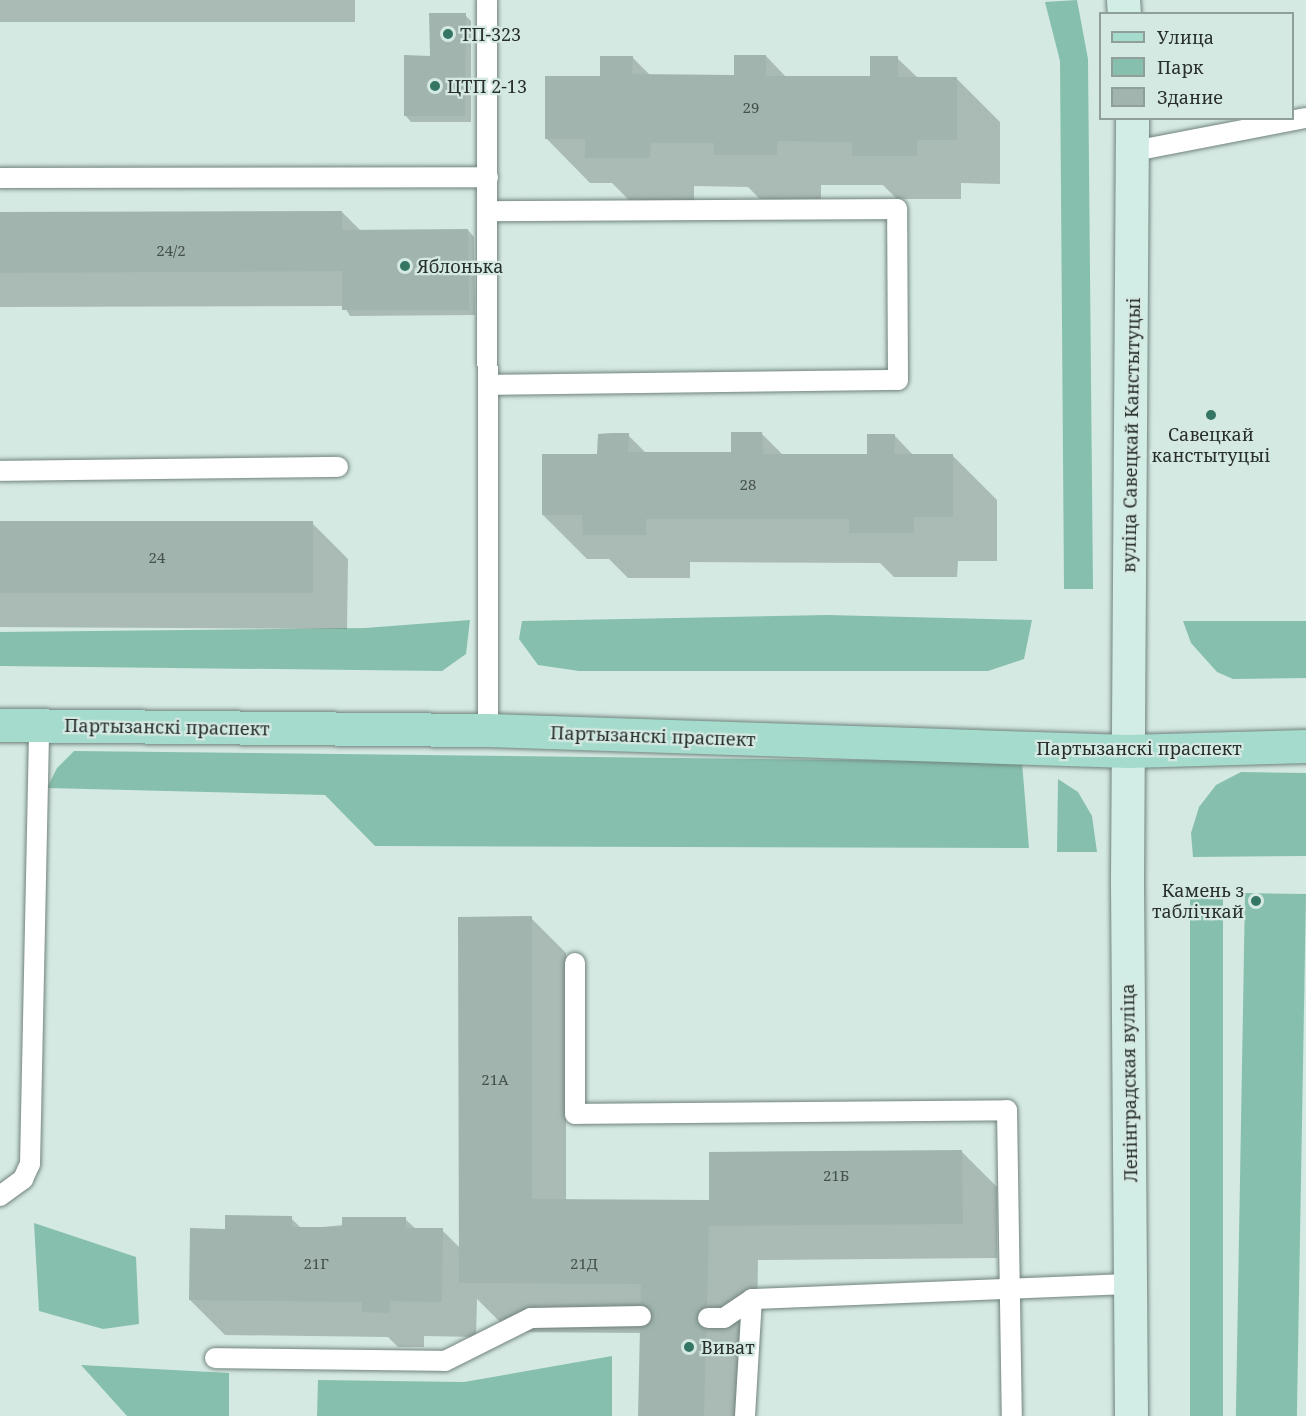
<!DOCTYPE html>
<meta charset="utf-8">
<style>
body{margin:0}
#map{position:relative;width:1306px;height:1416px;overflow:hidden;background:#d5e9e3;font-family:"Noto Serif",serif}
div>[style]{position:absolute}
.green>*{inset:0;background:#87bfae;transform-origin:0 0}
.shadow>*{inset:0;background:#0003;transform-origin:0 0}
.building>*{inset:0;background:#a1b4ae;transform-origin:0 0}
.roads{filter:drop-shadow(0 0 2px #71837d) drop-shadow(0 0 2px #71837d)}
.service>*{height:20px;margin:-10px;padding:0 10px;transform-origin:10px;border-radius:10px;background:#fff}
.secondary>*{height:33px;margin:-16.5px;padding:0 16.5px;transform-origin:16.5px;border-radius:16.5px;background:#d2ede6}
.primary>*{height:33px;margin:-16.5px;padding:0 16.5px;transform-origin:16.5px;border-radius:16.5px;background:#a5dbcd}
.dots>*{width:16px;height:16px;translate:-50% -50%;box-sizing:border-box;border:3px solid #d5e9e3;border-radius:50%}
span{translate:-50% -50%;white-space:nowrap;text-align:center;line-height:1.15;-webkit-text-stroke:4.5px #d5e9e3;paint-order:stroke}
.number-label{font-size:15px;color:#46504d}
.number-label span{-webkit-text-stroke-width:0}
.poi-label{font-size:18px;color:#282f2d}
.left{translate:0 -50%;text-align:left}
.right{translate:-100% -50%;text-align:right}
.street-label{font-size:18px;color:#282f2d}
.legend{position:absolute;left:1099px;top:12px;width:195px;height:108px;box-sizing:border-box;background:#d5e9e3;border:2px solid #909f9a;margin:0;padding:8px 10px;list-style:none;font-size:18px;color:#282f2d}
.legend li{display:flex;align-items:center;gap:12px;height:30px}
.legend b{width:30px;border:2px solid #909f9a}
</style>
<div id="map">
<div class="green">
<div style="clip-path:polygon(1077px 0,1088px 59px,1093px 589px,1064px 589px,1060px 61px,1045px 2px)"></div>
<div style="clip-path:polygon(828px 615px,1032px 620px,1024px 659px,988px 671px,579px 671px,538px 665px,519px 639px,522px 621px)"></div>
<div style="clip-path:polygon(470px 620px,466px 654px,442px 671px,0 666px,0 632px,365px 628px)"></div>
<div style="clip-path:polygon(1183px 621px,1306px 621px,1306px 678px,1233px 679px,1217px 672px,1191px 643px)"></div>
<div style="clip-path:polygon(74px 751px,1022px 762px,1029px 848px,375px 846px,325px 795px,47px 788px,57px 768px)"></div>
<div style="clip-path:polygon(1241px 772px,1306px 773px,1306px 856px,1193px 857px,1191px 833px,1199px 807px,1216px 785px)"></div>
<div style="clip-path:polygon(1058px 779px,1078px 792px,1092px 816px,1097px 852px,1057px 852px)"></div>
<div style="left:1245px;top:893px;width:61px;height:523px;rotate:1deg"></div>
<div style="left:1190px;top:894px;width:33px;height:522px"></div>
<div style="clip-path:polygon(34px 1223px,136px 1257px,139px 1324px,103px 1329px,39px 1311px)"></div>
<div style="clip-path:polygon(612px 1356px,612px 1416px,317px 1416px,318px 1380px,464px 1382px)"></div>
<div style="clip-path:polygon(81px 1365px,229px 1373px,229px 1416px,127px 1416px)"></div>
</div>
<div class="shadow">
<div style="left:0;top:0;width:355px;height:22px"></div>
<div style="clip-path:polygon(465px 15px,471px 21px,471px 122px,411px 122px,405px 115px,431px 57px)"></div>
<div style="clip-path:polygon(766px 56px,787px 78px,871px 78px,897px 58px,918px 78px,956px 78px,1000px 122px,1000px 184px,961px 183px,961px 199px,897px 199px,883px 185px,821px 185px,821px 199px,760px 199px,748px 187px,694px 186px,694px 202px,631px 202px,612px 183px,590px 183px,546px 138px,602px 77px,632px 57px,651px 76px,735px 76px)"></div>
<div style="clip-path:polygon(342px 212px,361px 231px,468px 230px,474px 237px,475px 315px,350px 316px,344px 306px,0 307px,0 214px)"></div>
<div style="clip-path:polygon(762px 434px,783px 455px,868px 455px,894px 435px,914px 456px,952px 455px,997px 500px,997px 561px,958px 561px,957px 577px,894px 577px,880px 563px,690px 562px,690px 578px,628px 578px,609px 559px,587px 559px,543px 515px,599px 455px,628px 435px,647px 454px,733px 454px)"></div>
<div style="clip-path:polygon(0 522px,313px 524px,348px 559px,347px 629px,0 627px)"></div>
<div style="clip-path:polygon(531px 918px,566px 953px,566px 1201px,710px 1202px,962px 1152px,997px 1187px,997px 1258px,758px 1260px,756px 1378px,740px 1416px,640px 1416px,642px 1333px,510px 1332px,477px 1299px,476px 1337px,424px 1336px,424px 1347px,398px 1347px,388px 1337px,225px 1335px,190px 1300px,226px 1230px,291px 1218px,302px 1229px,405px 1219px,416px 1229px,442px 1230px,460px 1248px)"></div>
</div>
<div class="building">
<div style="clip-path:polygon(429px 13px,466px 13px,465px 116px,404px 116px,404px 55px,430px 56px)"></div>
<div style="clip-path:polygon(734px 55px,766px 55px,766px 76px,870px 76px,870px 56px,898px 56px,898px 77px,957px 77px,957px 140px,917px 140px,917px 156px,852px 156px,852px 142px,777px 141px,777px 155px,714px 155px,714px 143px,651px 143px,650px 158px,585px 158px,585px 139px,545px 139px,545px 76px,600px 76px,600px 56px,633px 56px,632px 74px,734px 75px)"></div>
<div style="clip-path:polygon(342px 211px,342px 230px,468px 229px,469px 310px,342px 310px,342px 271px,0 273px,0 212px)"></div>
<div style="clip-path:polygon(731px 432px,762px 432px,763px 454px,867px 454px,867px 434px,895px 434px,894px 454px,953px 454px,953px 517px,914px 517px,914px 533px,849px 533px,849px 519px,646px 519px,646px 535px,583px 535px,582px 515px,542px 515px,542px 454px,597px 454px,598px 434px,612px 433px,629px 433px,628px 452px,731px 452px)"></div>
<div style="left:0;top:521px;width:313px;height:72px"></div>
<div style="clip-path:polygon(532px 916px,532px 1199px,709px 1200px,709px 1152px,962px 1150px,963px 1224px,709px 1226px,704px 1416px,638px 1416px,641px 1284px,459px 1283px,458px 917px)"></div>
<div style="clip-path:polygon(225px 1215px,292px 1216px,292px 1227px,342px 1227px,342px 1217px,406px 1217px,406px 1228px,443px 1228px,442px 1302px,390px 1301px,389px 1313px,362px 1312px,362px 1302px,189px 1300px,190px 1228px,225px 1229px)"></div>
</div>
<div class="roads">
<div class="service">
<div style="left:487px;top:0;width:730px;rotate:89.92deg"></div>
<div style="left:1134px;top:151px;width:175px;rotate:-10.9deg"></div>
<div style="left:0;top:178px;width:488px;rotate:-0.1deg"></div>
<div style="left:488px;top:385px;width:410px;rotate:-0.7deg"></div>
<div style="left:898px;top:380px;width:171px;rotate:-90.3deg"></div>
<div style="left:897px;top:209px;width:409px;rotate:179.7deg"></div>
<div style="left:0;top:471px;width:338px;rotate:-0.7deg"></div>
<div style="left:575px;top:963px;width:151px;rotate:90deg"></div>
<div style="left:575px;top:1114px;width:432px;rotate:-0.5deg"></div>
<div style="left:1007px;top:1110px;width:306px;rotate:89.1deg"></div>
<div style="left:0;top:1196px;width:29px;rotate:-36deg"></div>
<div style="left:23px;top:1179px;width:17px;rotate:-65deg"></div>
<div style="left:30px;top:1164px;width:438px;rotate:-88.8deg"></div>
<div style="left:708px;top:1318px;width:16px"></div>
<div style="left:724px;top:1318px;width:34px;rotate:-34deg"></div>
<div style="left:215px;top:1358px;width:230px;rotate:0.7deg"></div>
<div style="left:445px;top:1361px;width:96px;rotate:-26.6deg"></div>
<div style="left:531px;top:1318px;width:110px;rotate:-1deg"></div>
<div style="left:745px;top:1416px;width:117px;rotate:-86.6deg"></div>
<div style="left:752px;top:1299px;width:379px;rotate:-2.3deg"></div>
</div>
<div class="secondary">
<div style="left:1123px;top:0;width:14px;rotate:86deg"></div>
<div style="left:1131px;top:1416px;width:537px;rotate:-90.43deg"></div>
<div style="left:1127px;top:879px;width:761px;rotate:-89.62deg"></div>
</div>
<div class="primary">
<div style="left:0;top:725px;width:488px;rotate:0.6deg"></div>
<div style="left:488px;top:730px;width:640px;rotate:1.88deg"></div>
<div style="left:1128px;top:751px;width:178px;rotate:-1.6deg"></div>
</div>
</div>
<div class="dots">
<div style="left:448px;top:34px;background:#347564"></div>
<div style="left:435px;top:86px;background:#347564"></div>
<div style="left:405px;top:266px;background:#347564"></div>
<div style="left:1211px;top:415px;background:#347564"></div>
<div style="left:1256px;top:901px;background:#347564"></div>
<div style="left:689px;top:1347px;background:#347564"></div>
</div>
<div class="number-label">
<span style="left:751px;top:108px">29</span>
<span style="left:171px;top:251px">24/2</span>
<span style="left:748px;top:485px">28</span>
<span style="left:157px;top:558px">24</span>
<span style="left:495px;top:1080px">21А</span>
<span style="left:836px;top:1176px">21Б</span>
<span style="left:316px;top:1264px">21Г</span>
<span style="left:584px;top:1264px">21Д</span>
</div>
<div class="poi-label">
<span class="left" style="left:460px;top:34px">ТП-323</span>
<span class="left" style="left:447px;top:86px">ЦТП 2-13</span>
<span class="left" style="left:417px;top:266px">Яблонька</span>
<span style="left:1211px;top:445px">Савецкай<br>канстытуцыі</span>
<span class="right" style="left:1244px;top:901px">Камень з<br>таблічкай</span>
<span class="left" style="left:701px;top:1347px">Виват</span>
</div>
<div class="street-label">
<span style="left:1131px;top:435px;rotate:-89deg">вуліца Савецкай Канстытуцыі</span>
<span style="left:167px;top:727px;rotate:1deg">Партызанскі праспект</span>
<span style="left:653px;top:736px;rotate:2deg">Партызанскі праспект</span>
<span style="left:1139px;top:748px">Партызанскі праспект</span>
<span style="left:1129px;top:1083px;rotate:-91deg">Ленінградская вуліца</span>
</div>
<ul class="legend">
<li><b style="height:8px;background:#a5dbcd"></b>Улица</li>
<li><b style="height:16px;background:#87bfae"></b>Парк</li>
<li><b style="height:16px;background:#a1b4ae"></b>Здание</li>
</ul>
</div>
